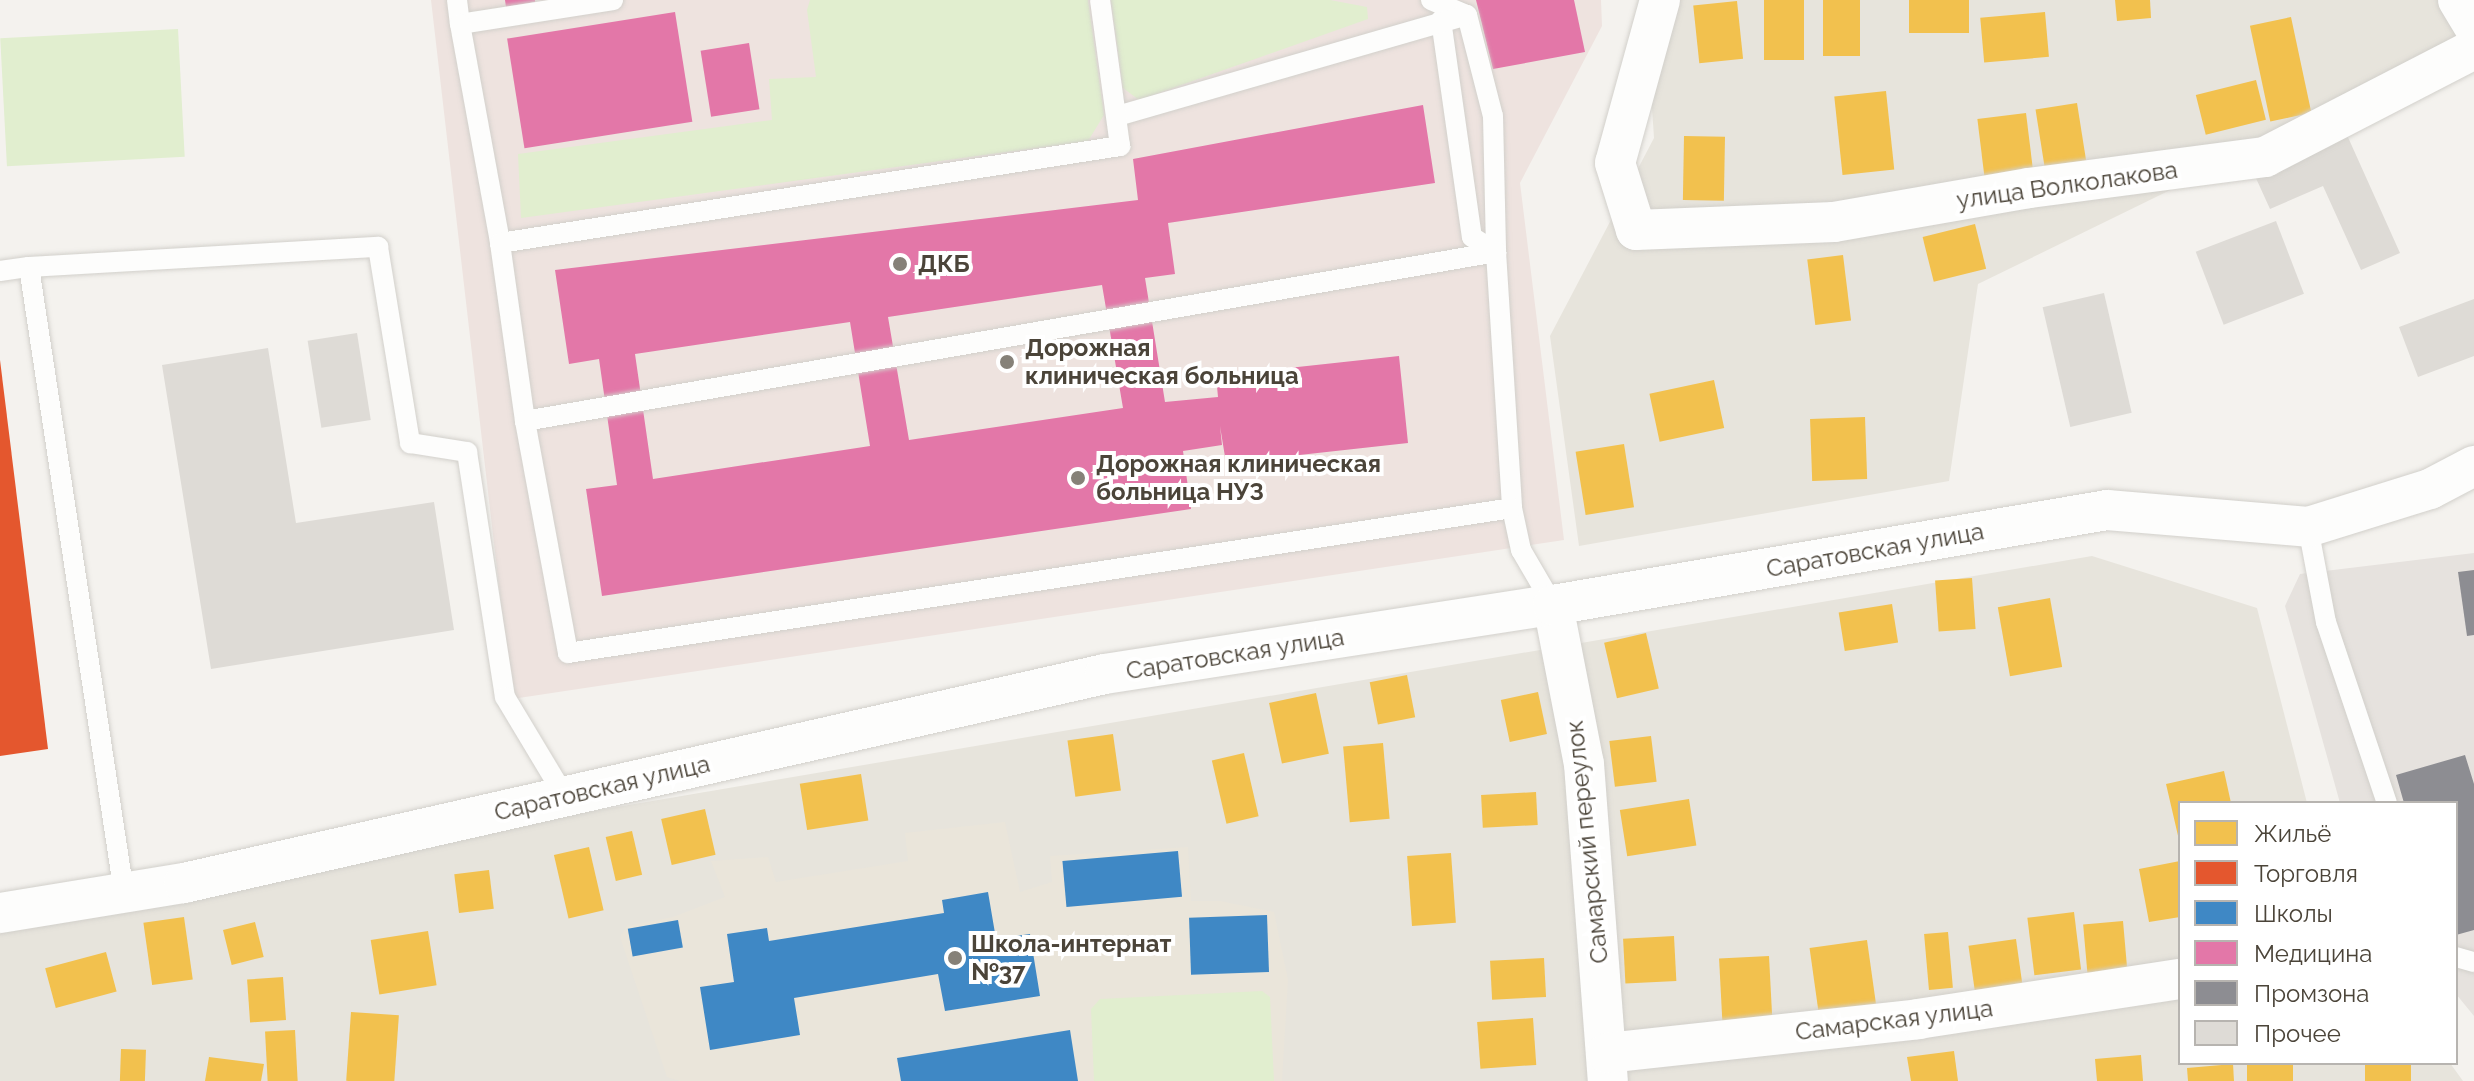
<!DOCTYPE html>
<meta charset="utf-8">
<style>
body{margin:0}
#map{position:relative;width:2474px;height:1081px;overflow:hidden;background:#f4f2ee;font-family:Raleway,sans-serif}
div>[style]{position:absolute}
.residential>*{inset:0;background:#e7e4dc}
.industrial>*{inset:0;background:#e6e2de}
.education>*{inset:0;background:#eae5da}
.medical>*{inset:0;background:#eee3df}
.green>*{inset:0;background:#e1eecf;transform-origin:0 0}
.homes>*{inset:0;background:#f2c14e;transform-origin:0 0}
.shops>*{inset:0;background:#e4572e}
.schools>*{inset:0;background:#3f88c5;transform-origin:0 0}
.health>*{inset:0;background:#e377a8;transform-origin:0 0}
.industry>*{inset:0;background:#8d8d92}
.building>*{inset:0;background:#dedbd6;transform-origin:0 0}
.roads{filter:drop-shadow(0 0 2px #d2d0cb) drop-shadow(0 0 2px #d2d0cb)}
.lane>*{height:20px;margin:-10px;padding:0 10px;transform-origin:10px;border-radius:10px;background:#fdfdfc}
.street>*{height:40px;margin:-20px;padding:0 20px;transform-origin:20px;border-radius:20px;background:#fdfdfc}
.dots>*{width:22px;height:22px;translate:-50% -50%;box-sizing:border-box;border:4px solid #fff;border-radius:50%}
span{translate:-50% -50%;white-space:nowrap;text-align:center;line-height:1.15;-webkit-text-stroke:8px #fff;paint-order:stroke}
.street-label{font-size:24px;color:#4b4439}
.poi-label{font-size:24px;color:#4b4439;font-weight:700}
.left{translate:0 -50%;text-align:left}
.legend{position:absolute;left:2178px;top:801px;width:280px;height:264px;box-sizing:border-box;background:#fff;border:2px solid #b7b4b0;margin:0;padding:10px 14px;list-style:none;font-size:24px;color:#4b4439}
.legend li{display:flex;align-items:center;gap:16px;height:40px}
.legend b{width:40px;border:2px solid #b7b4b0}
</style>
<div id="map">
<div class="residential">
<div style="clip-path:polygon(1645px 0,2474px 0,2474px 66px,2422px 67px,1978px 284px,1949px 481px,1579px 546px,1550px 336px,1654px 138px)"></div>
<div style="clip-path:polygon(2092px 556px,2257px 608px,2307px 803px,2180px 803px,2180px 1063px,2450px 1063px,2463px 1081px,0 1081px,0 912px)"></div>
</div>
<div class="industrial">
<div style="clip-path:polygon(2474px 553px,2474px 1016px,2456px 994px,2456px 803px,2340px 803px,2285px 606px,2300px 574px)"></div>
</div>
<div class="education">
<div style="clip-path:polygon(1005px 822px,1020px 892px,1052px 882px,1050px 856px,1188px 847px,1191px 901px,1220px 901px,1274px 912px,1288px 980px,1282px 1081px,680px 1081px,667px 1077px,620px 937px,627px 926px,673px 917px,725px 897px,711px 861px,768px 857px,776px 882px,908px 861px,905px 833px)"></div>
</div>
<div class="medical">
<div style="clip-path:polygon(431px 0,1601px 0,1602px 26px,1520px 183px,1564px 540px,512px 699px)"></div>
</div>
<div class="green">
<div style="clip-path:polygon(810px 0,1088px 0,1104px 115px,1088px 141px,521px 218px,518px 154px,772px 120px,769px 79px,816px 77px,807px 10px)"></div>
<div style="clip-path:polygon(1111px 0,1330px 0,1367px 7px,1368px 19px,1139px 100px,1123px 88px)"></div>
<div style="left:178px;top:29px;width:128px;height:178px;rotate:87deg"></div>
<div style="clip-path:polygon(1262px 991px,1270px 997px,1274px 1081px,1094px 1081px,1091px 1009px,1100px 999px)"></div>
</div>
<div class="homes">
<div style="left:1764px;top:0;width:40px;height:60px"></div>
<div style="left:1823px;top:0;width:37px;height:56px"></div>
<div style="left:1909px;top:0;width:60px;height:33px"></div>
<div style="clip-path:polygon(2115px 0,2150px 0,2151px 18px,2117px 21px)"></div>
<div style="left:1737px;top:1px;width:58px;height:44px;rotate:84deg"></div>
<div style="left:2045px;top:12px;width:45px;height:65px;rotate:85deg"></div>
<div style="left:2291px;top:17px;width:98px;height:42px;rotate:78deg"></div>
<div style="left:2256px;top:80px;width:41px;height:62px;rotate:76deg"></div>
<div style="left:1886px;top:91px;width:79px;height:52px;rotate:84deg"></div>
<div style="left:2077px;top:103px;width:59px;height:42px;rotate:81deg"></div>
<div style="left:2026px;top:113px;width:62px;height:49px;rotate:83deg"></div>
<div style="left:1684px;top:136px;width:41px;height:64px;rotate:1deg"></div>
<div style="left:1975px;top:224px;width:46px;height:54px;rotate:76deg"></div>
<div style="left:1843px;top:255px;width:66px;height:36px;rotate:83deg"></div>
<div style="left:1714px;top:380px;width:49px;height:66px;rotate:78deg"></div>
<div style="left:1865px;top:417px;width:62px;height:55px;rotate:88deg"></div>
<div style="left:1624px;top:444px;width:64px;height:49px;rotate:81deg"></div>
<div style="left:1972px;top:578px;width:51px;height:37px;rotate:86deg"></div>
<div style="left:2050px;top:598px;width:70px;height:53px;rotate:80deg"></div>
<div style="left:1892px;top:604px;width:39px;height:54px;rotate:81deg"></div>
<div style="left:1646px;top:633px;width:57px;height:43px;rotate:77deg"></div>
<div style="left:1407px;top:675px;width:43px;height:38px;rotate:79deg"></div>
<div style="left:1538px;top:692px;width:43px;height:38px;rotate:78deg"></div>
<div style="left:1316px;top:693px;width:62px;height:48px;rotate:78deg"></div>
<div style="left:1113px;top:734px;width:57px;height:46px;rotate:82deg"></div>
<div style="left:1651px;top:736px;width:46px;height:42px;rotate:83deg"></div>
<div style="left:1383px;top:743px;width:76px;height:40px;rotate:85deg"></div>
<div style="left:1244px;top:753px;width:65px;height:33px;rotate:77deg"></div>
<div style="clip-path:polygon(2224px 771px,2231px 803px,2180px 803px,2179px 840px,2166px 784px)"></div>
<div style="left:861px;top:774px;width:47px;height:62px;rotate:81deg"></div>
<div style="left:1536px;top:792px;width:33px;height:55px;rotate:87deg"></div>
<div style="left:1689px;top:799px;width:47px;height:70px;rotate:81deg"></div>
<div style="left:705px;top:809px;width:47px;height:45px;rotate:77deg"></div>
<div style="left:632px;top:831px;width:45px;height:27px;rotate:77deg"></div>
<div style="left:589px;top:847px;width:65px;height:36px;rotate:77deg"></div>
<div style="left:1451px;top:853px;width:70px;height:44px;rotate:86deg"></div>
<div style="clip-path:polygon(2180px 861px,2180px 917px,2149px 922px,2139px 869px)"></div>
<div style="left:489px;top:870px;width:39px;height:35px;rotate:83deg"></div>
<div style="left:2074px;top:912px;width:58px;height:47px;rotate:83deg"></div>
<div style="left:184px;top:917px;width:63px;height:41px;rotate:82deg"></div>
<div style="left:2123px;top:921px;width:57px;height:40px;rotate:85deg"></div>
<div style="left:255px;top:922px;width:36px;height:33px;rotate:76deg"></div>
<div style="left:428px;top:931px;width:55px;height:58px;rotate:81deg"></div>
<div style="left:1948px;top:932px;width:56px;height:24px;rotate:85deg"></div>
<div style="left:1674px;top:936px;width:45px;height:51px;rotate:87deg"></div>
<div style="left:2016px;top:939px;width:49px;height:48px;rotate:82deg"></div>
<div style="left:1867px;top:940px;width:67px;height:58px;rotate:82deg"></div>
<div style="left:106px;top:952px;width:41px;height:63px;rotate:75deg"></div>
<div style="left:1769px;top:956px;width:68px;height:50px;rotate:87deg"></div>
<div style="left:1544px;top:958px;width:39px;height:54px;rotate:87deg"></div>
<div style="left:283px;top:977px;width:43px;height:36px;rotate:86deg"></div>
<div style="left:351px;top:1012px;width:48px;height:69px;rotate:4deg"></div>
<div style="left:1533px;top:1018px;width:47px;height:56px;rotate:86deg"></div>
<div style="left:295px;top:1030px;width:51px;height:30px;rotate:87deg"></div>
<div style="left:121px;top:1049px;width:25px;height:32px;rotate:2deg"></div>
<div style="clip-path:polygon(1954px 1051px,1958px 1081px,1911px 1081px,1907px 1057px)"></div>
<div style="clip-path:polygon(2141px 1055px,2143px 1081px,2097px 1081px,2095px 1059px)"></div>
<div style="clip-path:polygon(209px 1057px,264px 1064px,261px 1081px,205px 1081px)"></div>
<div style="left:2247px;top:1063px;width:46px;height:18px"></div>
<div style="left:2365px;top:1063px;width:46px;height:18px"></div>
<div style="clip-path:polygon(2233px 1064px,2234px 1081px,2188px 1081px,2187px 1068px)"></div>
</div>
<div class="shops">
<div style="clip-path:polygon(0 360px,48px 749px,0 756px)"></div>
</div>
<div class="schools">
<div style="left:1178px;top:851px;width:46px;height:116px;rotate:85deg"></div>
<div style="clip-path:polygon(988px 892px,996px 939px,1030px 934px,1040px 996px,945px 1011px,938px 974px,794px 998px,800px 1035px,710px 1050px,700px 987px,734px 982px,727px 934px,767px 928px,769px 941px,944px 913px,942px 900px)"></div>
<div style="left:1267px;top:915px;width:57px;height:78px;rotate:88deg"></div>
<div style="left:678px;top:920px;width:28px;height:51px;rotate:80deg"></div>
<div style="clip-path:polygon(1070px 1030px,1078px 1081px,901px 1081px,897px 1058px)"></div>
</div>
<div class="health">
<div style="clip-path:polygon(505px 0,535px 0,535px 2px,506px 7px)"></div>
<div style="clip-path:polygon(1476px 0,1574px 0,1585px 52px,1493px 69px)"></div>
<div style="left:675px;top:12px;width:111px;height:170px;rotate:81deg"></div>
<div style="left:749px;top:43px;width:67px;height:49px;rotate:81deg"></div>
<div style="clip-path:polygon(evenodd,1423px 105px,1435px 183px,1168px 223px,1175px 274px,1145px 278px,1165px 402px,1218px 397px,1216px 376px,1399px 356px,1408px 443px,1226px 463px,1220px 426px,1222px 445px,1183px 451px,1191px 509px,602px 596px,586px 489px,617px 485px,599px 359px,569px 364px,555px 270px,1138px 200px,1133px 159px,1423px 105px,1102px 285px,1123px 408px,909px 440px,888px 317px,1102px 285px,1423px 105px,850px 322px,870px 446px,653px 479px,635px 354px,850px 322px)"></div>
</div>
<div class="industry">
<div style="clip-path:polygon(2474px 570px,2474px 635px,2467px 636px,2458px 572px)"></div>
<div style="clip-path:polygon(2465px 755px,2474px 784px,2474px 930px,2456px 935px,2456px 803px,2404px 803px,2396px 775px)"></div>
</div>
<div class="building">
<div style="clip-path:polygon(2347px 135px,2400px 253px,2361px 270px,2323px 186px,2270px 209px,2255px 176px)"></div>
<div style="left:2276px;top:221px;width:78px;height:86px;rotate:69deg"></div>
<div style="left:2104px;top:293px;width:123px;height:63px;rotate:77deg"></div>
<div style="clip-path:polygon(2474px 299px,2474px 356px,2418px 377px,2399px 327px)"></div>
<div style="left:357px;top:333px;width:88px;height:50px;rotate:81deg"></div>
<div style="clip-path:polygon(268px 348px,296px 523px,434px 502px,454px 630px,211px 669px,162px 365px)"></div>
</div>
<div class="roads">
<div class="lane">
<div style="left:457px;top:0;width:24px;rotate:83deg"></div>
<div style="left:460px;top:24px;width:155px;rotate:-8.9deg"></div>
<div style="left:1431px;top:0;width:39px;rotate:23deg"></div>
<div style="left:1467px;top:15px;width:104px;rotate:75.6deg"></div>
<div style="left:1493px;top:116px;width:136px;rotate:88.7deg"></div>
<div style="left:1496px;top:252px;width:256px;rotate:86.4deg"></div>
<div style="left:1512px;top:508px;width:43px;rotate:77.9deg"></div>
<div style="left:1521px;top:550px;width:64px;rotate:59.8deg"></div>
<div style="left:1441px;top:20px;width:219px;rotate:81.9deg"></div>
<div style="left:1472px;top:237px;width:28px;rotate:32deg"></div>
<div style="left:460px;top:24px;width:223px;rotate:79.6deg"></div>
<div style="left:500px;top:243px;width:180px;rotate:82deg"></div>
<div style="left:525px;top:421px;width:236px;rotate:79.5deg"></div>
<div style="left:568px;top:653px;width:955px;rotate:-8.73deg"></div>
<div style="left:1117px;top:116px;width:364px;rotate:-16.1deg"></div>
<div style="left:500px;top:243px;width:628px;rotate:-8.89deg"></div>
<div style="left:1120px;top:146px;width:147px;rotate:-97.8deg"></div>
<div style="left:29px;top:267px;width:350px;rotate:-3.3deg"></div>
<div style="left:378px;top:247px;width:199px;rotate:80.7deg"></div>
<div style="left:410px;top:443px;width:58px;rotate:9deg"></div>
<div style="left:467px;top:452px;width:248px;rotate:81.2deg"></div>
<div style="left:505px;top:697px;width:117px;rotate:59deg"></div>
<div style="left:0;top:271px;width:29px;rotate:-8deg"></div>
<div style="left:29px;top:267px;width:633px;rotate:81.37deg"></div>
<div style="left:525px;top:421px;width:986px;rotate:-9.87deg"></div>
<div style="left:2308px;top:527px;width:97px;rotate:79.3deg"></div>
<div style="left:2326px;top:622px;width:191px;rotate:71.4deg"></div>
<div style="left:2456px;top:957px;width:19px;rotate:16deg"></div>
</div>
<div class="street">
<div style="left:1660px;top:0;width:169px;rotate:105.4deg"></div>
<div style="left:1615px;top:163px;width:70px;rotate:72.6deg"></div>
<div style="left:1636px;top:230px;width:198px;rotate:-2.3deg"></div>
<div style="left:1834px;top:222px;width:198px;rotate:-9.9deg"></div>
<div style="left:2029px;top:188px;width:238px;rotate:-7.5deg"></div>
<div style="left:2265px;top:157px;width:235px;rotate:-27.3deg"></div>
<div style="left:2458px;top:0;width:31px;rotate:59deg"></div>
<div style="left:1553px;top:605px;width:162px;rotate:79deg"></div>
<div style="left:1584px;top:764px;width:318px;rotate:85.7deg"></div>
<div style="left:0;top:913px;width:186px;rotate:-9.3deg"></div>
<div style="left:184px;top:883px;width:944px;rotate:-12.79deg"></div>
<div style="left:1105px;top:674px;width:453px;rotate:-8.8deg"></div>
<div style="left:1553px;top:605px;width:562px;rotate:-9.73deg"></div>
<div style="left:2107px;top:510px;width:202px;rotate:4.8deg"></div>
<div style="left:2308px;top:527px;width:128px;rotate:-17.3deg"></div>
<div style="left:2430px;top:489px;width:50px;rotate:-27.6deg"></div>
<div style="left:1607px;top:1053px;width:313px;rotate:-6.2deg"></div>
<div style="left:1918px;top:1019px;width:265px;rotate:-8.7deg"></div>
</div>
</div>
<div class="dots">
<div style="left:900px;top:264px;background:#868178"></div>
<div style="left:1007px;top:362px;background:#868178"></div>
<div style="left:1078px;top:478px;background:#868178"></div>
<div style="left:955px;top:958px;background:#868178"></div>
</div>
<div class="street-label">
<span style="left:2067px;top:185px;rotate:-8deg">улица Волколакова</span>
<span style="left:1875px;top:550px;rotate:-10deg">Саратовская улица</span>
<span style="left:1235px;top:654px;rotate:-9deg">Саратовская улица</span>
<span style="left:602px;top:788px;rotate:-13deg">Саратовская улица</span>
<span style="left:1587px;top:842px;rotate:-96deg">Самарский переулок</span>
<span style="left:1894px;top:1020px;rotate:-7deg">Самарская улица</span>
</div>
<div class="poi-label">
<span class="left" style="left:918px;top:264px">ДКБ</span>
<span class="left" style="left:1025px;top:362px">Дорожная<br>клиническая больница</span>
<span class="left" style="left:1096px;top:478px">Дорожная клиническая<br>больница НУЗ</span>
<span class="left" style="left:971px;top:958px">Школа-интернат<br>№37</span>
</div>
<ul class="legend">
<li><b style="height:22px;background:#f2c14e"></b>Жильё</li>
<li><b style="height:22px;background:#e4572e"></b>Торговля</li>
<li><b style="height:22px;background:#3f88c5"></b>Школы</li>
<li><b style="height:22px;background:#e377a8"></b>Медицина</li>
<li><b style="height:22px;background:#8d8d92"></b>Промзона</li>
<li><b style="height:22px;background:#dedbd6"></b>Прочее</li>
</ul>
</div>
